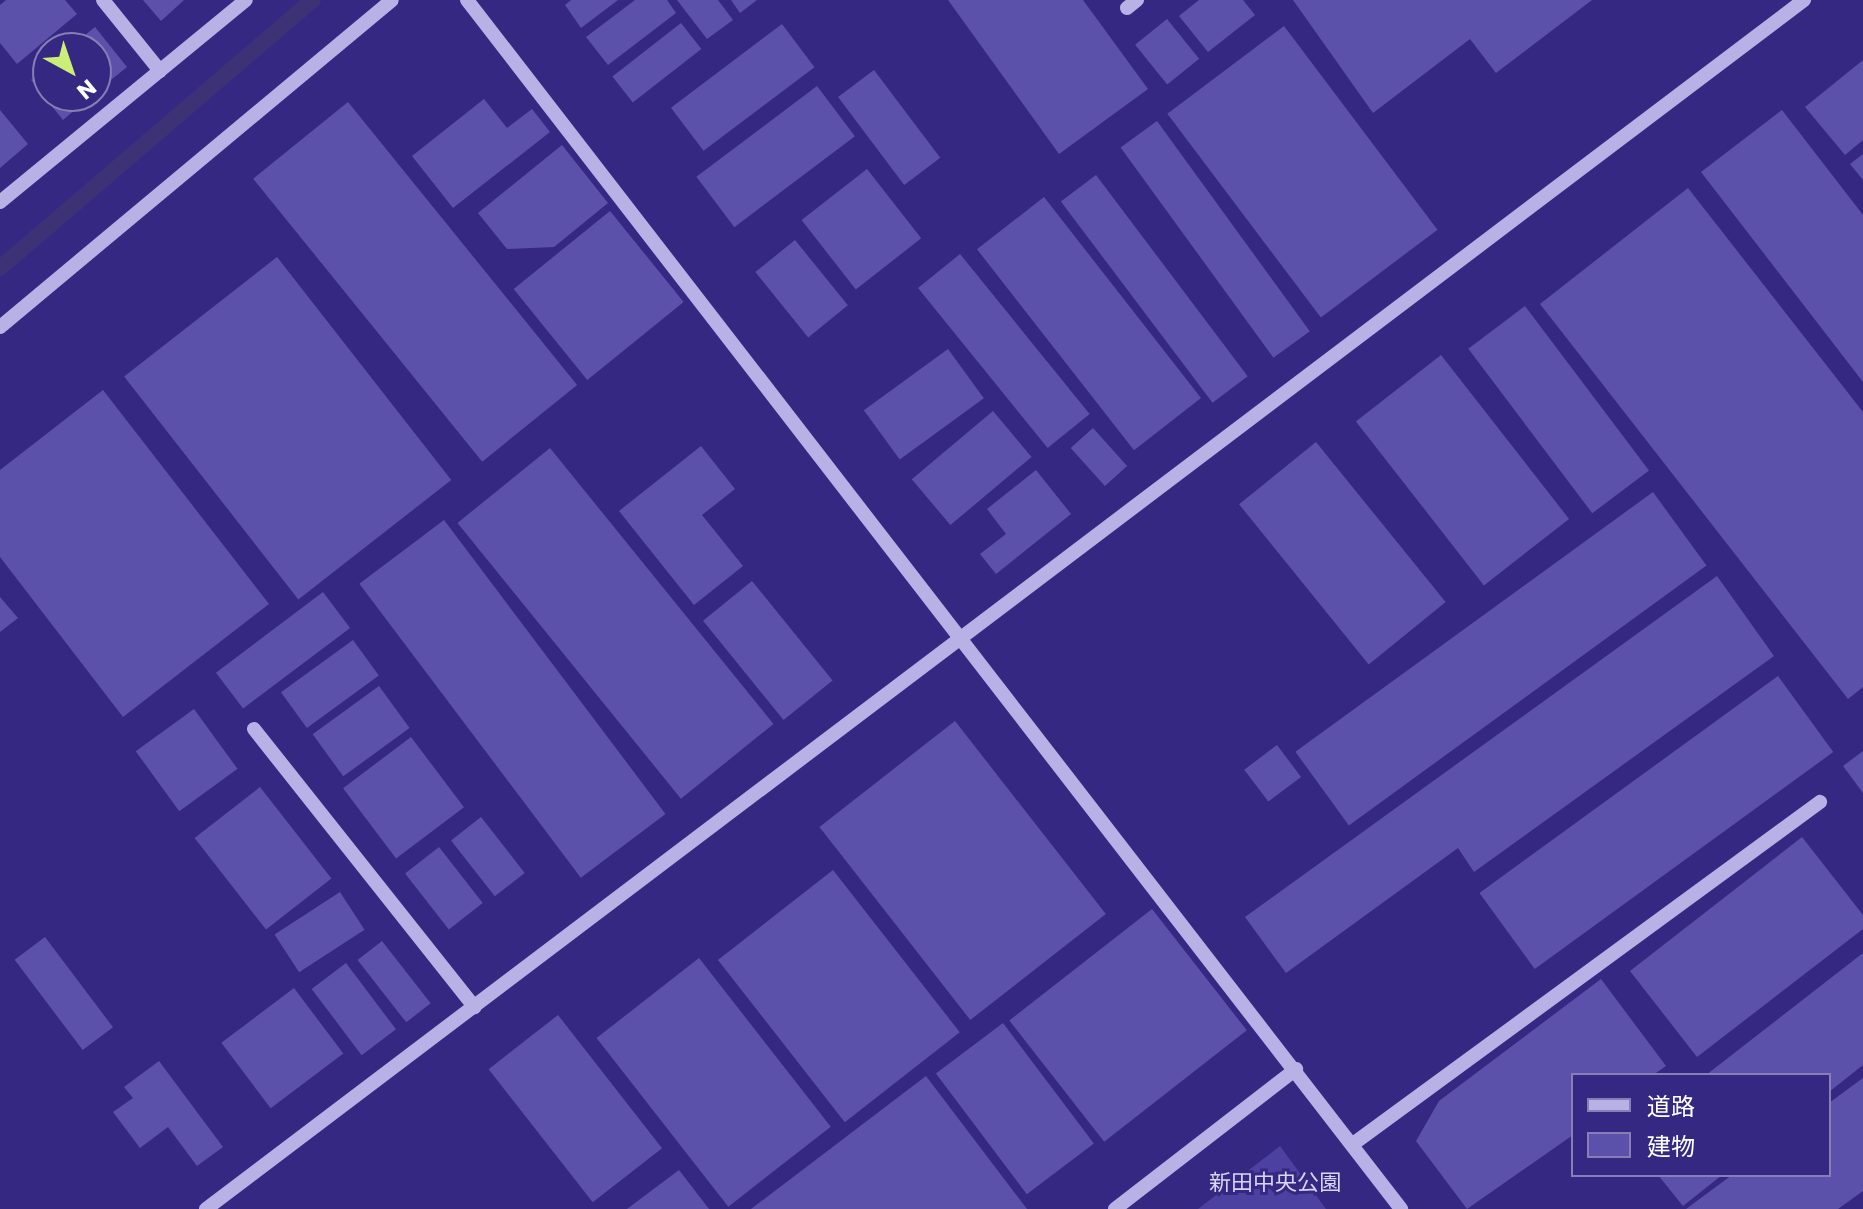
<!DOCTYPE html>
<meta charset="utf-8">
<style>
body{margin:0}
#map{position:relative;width:1863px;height:1209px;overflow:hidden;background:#352882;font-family:Poppins,"Noto Sans JP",sans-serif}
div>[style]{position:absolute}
.green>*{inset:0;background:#4c40a0}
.stream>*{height:16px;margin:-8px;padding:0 8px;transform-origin:8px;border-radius:8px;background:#3d3276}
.building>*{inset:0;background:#5c51aa;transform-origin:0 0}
.minor>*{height:14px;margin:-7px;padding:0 7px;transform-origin:7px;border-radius:7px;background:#b8b1e6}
span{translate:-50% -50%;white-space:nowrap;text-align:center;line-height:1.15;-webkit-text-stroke:6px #352882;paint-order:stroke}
.park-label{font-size:22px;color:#d8d4f5}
.legend{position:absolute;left:1571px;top:1073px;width:260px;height:104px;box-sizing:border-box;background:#352882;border:2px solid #867eb4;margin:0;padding:10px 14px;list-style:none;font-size:24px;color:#fff}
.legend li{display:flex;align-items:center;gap:16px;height:40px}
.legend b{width:40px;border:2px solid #867eb4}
.north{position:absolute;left:32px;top:32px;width:80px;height:80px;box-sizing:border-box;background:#352882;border:2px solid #867eb4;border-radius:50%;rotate:140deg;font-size:22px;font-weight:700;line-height:32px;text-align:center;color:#fff}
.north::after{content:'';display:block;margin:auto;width:28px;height:36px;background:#cbee77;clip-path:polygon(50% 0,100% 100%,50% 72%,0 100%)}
</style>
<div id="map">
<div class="green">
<div style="clip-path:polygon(1280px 1146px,1326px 1209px,1198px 1209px)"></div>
</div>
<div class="stream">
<div style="left:0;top:268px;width:412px;rotate:-40.6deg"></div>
</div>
<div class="building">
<div style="clip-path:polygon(6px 0,65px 0,77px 14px,17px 64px,0 43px,0 5px)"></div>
<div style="clip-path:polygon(143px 0,184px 0,161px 21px)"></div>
<div style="clip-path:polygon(571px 0,618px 0,581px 28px,565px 5px)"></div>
<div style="clip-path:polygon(635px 0,667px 0,676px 13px,608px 65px,586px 37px)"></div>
<div style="clip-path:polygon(677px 0,718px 0,733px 20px,707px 39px)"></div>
<div style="clip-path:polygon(731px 0,757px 0,740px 13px)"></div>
<div style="clip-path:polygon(948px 0,1083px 0,1148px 89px,1059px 154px)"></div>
<div style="clip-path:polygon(1199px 0,1243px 0,1255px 15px,1208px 52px,1179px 16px)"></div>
<div style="clip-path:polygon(1293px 0,1592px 0,1496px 73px,1470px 39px,1373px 113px)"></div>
<div style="left:1167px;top:19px;width:51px;height:41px;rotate:51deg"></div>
<div style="left:681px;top:23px;width:33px;height:87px;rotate:52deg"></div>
<div style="left:782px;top:24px;width:54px;height:139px;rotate:53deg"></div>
<div style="left:1284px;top:26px;width:255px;height:146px;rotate:53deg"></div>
<div style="clip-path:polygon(95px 27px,127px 67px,96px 92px,96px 48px,69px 48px)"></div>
<div style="clip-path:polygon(1863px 60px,1863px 140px,1845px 155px,1805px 107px)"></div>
<div style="clip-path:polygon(48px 66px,48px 96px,91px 96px,63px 120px,31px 80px)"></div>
<div style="left:874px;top:70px;width:110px;height:45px;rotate:53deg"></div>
<div style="left:817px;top:86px;width:63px;height:151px;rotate:53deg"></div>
<div style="clip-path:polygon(484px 99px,507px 128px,532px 109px,550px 132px,453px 208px,412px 156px)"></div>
<div style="left:348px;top:102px;width:364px;height:122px;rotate:51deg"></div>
<div style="clip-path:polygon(0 110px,28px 144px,0 168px)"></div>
<div style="clip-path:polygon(1782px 110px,1863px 215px,1863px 382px,1701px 172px)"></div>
<div style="left:1157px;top:121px;width:260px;height:45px;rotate:54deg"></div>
<div style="clip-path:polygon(562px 145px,608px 203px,554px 247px,507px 249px,478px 213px)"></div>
<div style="clip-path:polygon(1863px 154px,1863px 180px,1850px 164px)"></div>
<div style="left:867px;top:169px;width:88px;height:83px;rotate:52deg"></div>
<div style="left:1096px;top:175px;width:252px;height:44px;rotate:53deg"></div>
<div style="clip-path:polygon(1688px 188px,1863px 412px,1863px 687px,1848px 699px,1540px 304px)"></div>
<div style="left:1044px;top:197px;width:255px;height:85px;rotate:52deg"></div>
<div style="left:610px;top:211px;width:117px;height:124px;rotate:51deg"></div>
<div style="left:795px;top:240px;width:84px;height:51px;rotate:51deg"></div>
<div style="left:960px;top:254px;width:206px;height:54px;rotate:51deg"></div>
<div style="left:277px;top:257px;width:283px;height:194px;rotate:52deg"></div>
<div style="left:1525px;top:306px;width:206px;height:71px;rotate:53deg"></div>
<div style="left:948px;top:349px;width:61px;height:104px;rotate:54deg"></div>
<div style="left:1441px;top:355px;width:208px;height:108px;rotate:52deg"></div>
<div style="clip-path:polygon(103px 390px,269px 604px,123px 717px,0 557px,0 470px)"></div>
<div style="left:993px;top:411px;width:60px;height:106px;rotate:50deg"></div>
<div style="left:1093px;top:428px;width:51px;height:30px;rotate:48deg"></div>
<div style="left:1316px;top:442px;width:206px;height:99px;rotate:51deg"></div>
<div style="clip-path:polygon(701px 446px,735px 489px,702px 515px,743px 566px,694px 605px,619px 511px)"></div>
<div style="left:550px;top:448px;width:355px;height:119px;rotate:51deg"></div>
<div style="clip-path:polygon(1036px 470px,1071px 514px,996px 574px,980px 554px,1006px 534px,987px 509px)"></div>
<div style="left:1653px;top:492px;width:91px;height:442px;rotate:54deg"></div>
<div style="left:444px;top:520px;width:368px;height:106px;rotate:53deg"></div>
<div style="clip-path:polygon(1717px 576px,1774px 656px,1474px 872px,1458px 848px,1286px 973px,1245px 917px)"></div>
<div style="left:752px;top:581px;width:128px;height:63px;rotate:51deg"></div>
<div style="left:323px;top:592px;width:45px;height:134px;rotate:53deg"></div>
<div style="clip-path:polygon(0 597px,18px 618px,0 632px)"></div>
<div style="left:353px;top:640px;width:44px;height:89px;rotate:54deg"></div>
<div style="left:1778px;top:676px;width:94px;height:369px;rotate:54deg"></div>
<div style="left:379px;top:686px;width:52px;height:82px;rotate:54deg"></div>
<div style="left:194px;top:709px;width:74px;height:72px;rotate:54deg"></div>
<div style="left:955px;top:721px;width:245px;height:172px;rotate:52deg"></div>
<div style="left:411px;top:737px;width:88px;height:85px;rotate:53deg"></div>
<div style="left:1277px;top:745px;width:40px;height:41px;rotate:53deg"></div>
<div style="clip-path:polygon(1863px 751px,1863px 793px,1843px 766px)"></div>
<div style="left:260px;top:787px;width:116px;height:83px;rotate:52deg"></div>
<div style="left:481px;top:817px;width:71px;height:38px;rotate:52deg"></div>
<div style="clip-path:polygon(1802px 837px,1863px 915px,1863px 929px,1697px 1057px,1630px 971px)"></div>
<div style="left:439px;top:847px;width:71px;height:43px;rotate:52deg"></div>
<div style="left:833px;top:870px;width:206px;height:146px;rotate:52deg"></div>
<div style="left:340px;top:892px;width:45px;height:78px;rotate:57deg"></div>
<div style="left:1152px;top:909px;width:154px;height:181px;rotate:52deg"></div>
<div style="left:45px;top:937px;width:113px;height:38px;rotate:53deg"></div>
<div style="left:382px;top:941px;width:79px;height:31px;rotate:52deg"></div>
<div style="clip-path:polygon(1863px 953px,1863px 1065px,1829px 1092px,1829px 1075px,1706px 1075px)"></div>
<div style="left:699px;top:958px;width:214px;height:130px;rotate:52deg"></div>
<div style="left:346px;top:963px;width:83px;height:43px;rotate:53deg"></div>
<div style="clip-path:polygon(1601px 979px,1666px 1066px,1653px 1075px,1573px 1075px,1573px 1135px,1467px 1209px,1416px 1141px,1439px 1101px)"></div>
<div style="left:294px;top:988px;width:82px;height:91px;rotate:53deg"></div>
<div style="left:558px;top:1015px;width:169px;height:88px;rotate:52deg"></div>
<div style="left:1003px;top:1023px;width:151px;height:84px;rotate:53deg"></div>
<div style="clip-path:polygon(159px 1061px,223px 1147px,197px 1166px,168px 1127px,140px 1148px,113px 1112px,133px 1098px,124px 1087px)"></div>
<div style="clip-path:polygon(926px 1076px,1027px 1209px,751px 1209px)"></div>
<div style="clip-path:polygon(1863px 1078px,1863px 1191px,1838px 1209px,1686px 1209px,1732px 1175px,1829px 1175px,1829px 1103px)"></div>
<div style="clip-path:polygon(679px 1170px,709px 1209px,627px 1209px)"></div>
<div style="clip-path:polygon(1658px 1175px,1722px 1175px,1683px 1206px)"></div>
</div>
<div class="minor">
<div style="left:103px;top:0;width:91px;rotate:51.2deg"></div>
<div style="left:467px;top:0;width:1528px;rotate:52.31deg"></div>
<div style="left:1127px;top:8px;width:13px;rotate:-39deg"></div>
<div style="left:0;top:202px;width:318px;rotate:-39.4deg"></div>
<div style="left:0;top:327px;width:510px;rotate:-39.83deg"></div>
<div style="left:254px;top:729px;width:355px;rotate:51.6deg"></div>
<div style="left:1353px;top:1144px;width:579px;rotate:-36.22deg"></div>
<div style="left:206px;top:1209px;width:2004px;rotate:-37.11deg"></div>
<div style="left:1115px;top:1209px;width:229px;rotate:-37.7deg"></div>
</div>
<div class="park-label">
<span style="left:1275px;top:1183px">新田中央公園</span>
</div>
<ul class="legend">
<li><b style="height:10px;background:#b8b1e6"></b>道路</li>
<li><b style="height:22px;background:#5c51aa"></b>建物</li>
</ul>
<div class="north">N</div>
</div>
